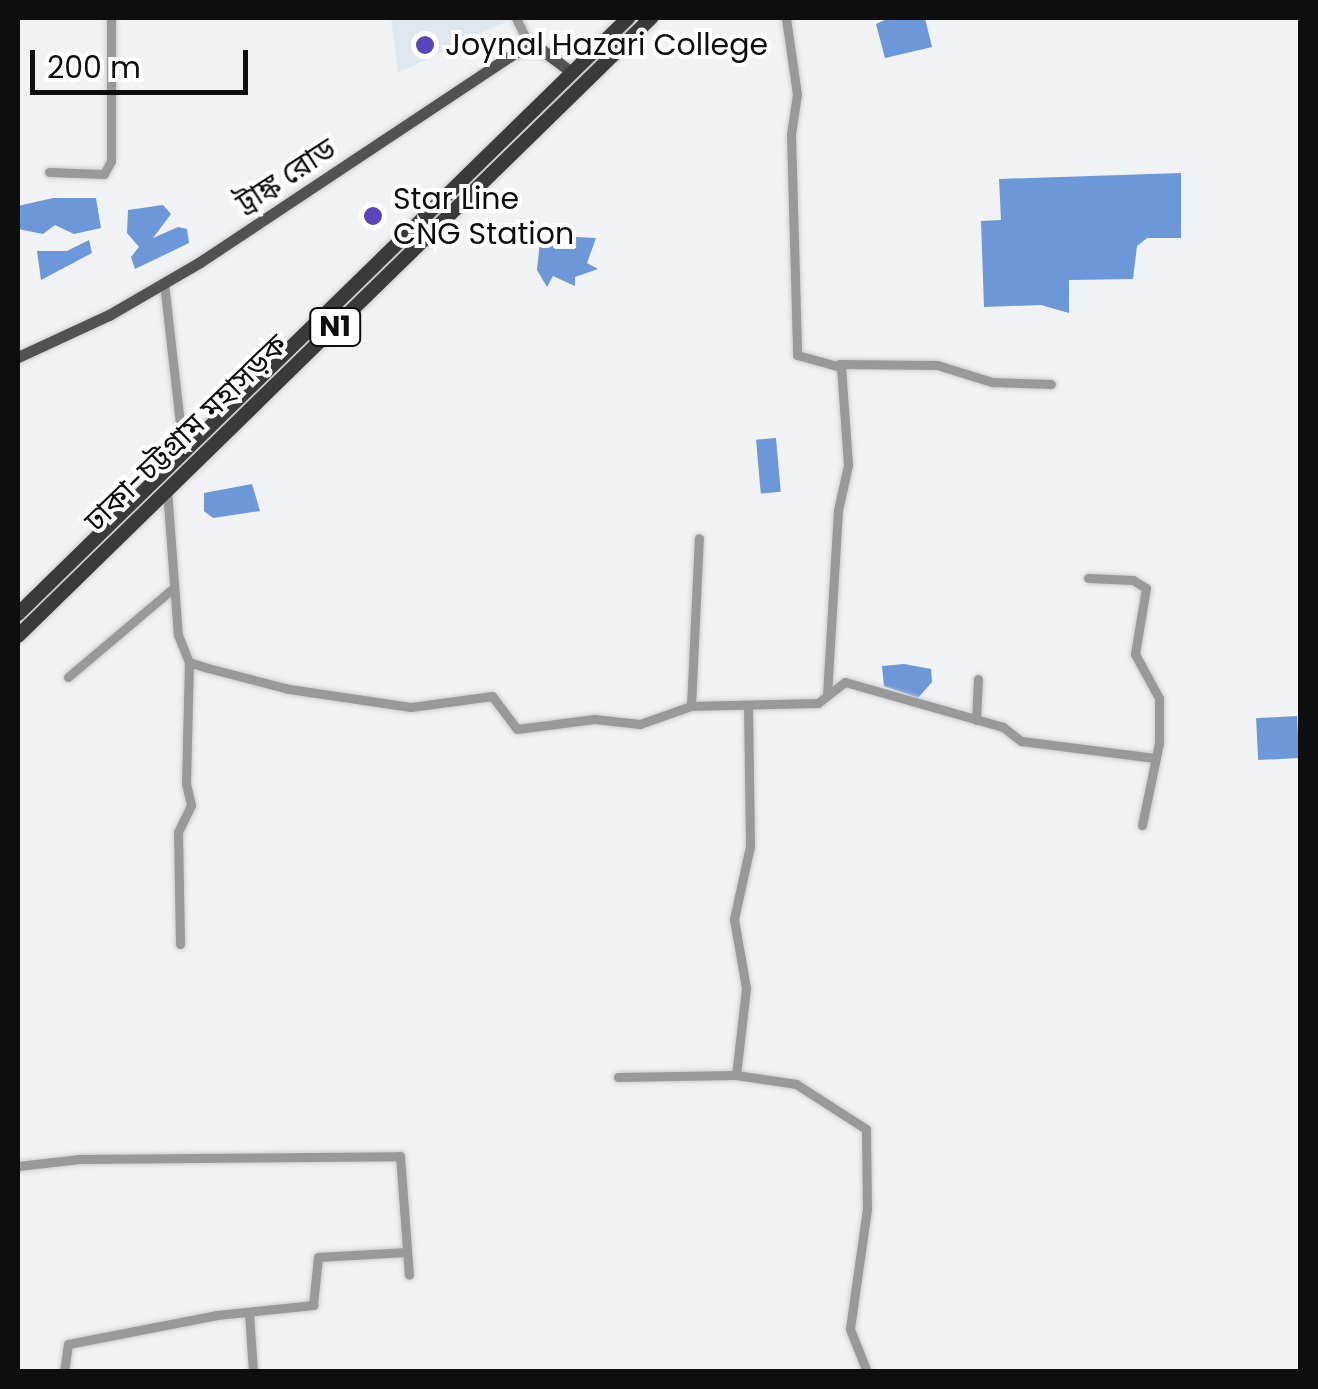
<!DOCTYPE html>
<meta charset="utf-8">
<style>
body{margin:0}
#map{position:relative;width:1318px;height:1389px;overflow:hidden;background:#f0f2f4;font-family:Poppins,"Noto Sans Bengali",sans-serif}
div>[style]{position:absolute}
.built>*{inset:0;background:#dee7ed}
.water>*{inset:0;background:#6c97d8;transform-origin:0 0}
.roads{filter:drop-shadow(0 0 2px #cccecf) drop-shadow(0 0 2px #cccecf)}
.minor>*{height:9px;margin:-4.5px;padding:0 4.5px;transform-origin:4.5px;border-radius:4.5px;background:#9a9999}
.major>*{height:11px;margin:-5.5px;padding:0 5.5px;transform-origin:5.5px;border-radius:5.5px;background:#535152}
.highway>*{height:14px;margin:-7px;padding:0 7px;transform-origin:7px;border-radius:7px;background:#3b3939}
.dots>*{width:28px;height:28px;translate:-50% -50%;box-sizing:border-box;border:5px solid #fff;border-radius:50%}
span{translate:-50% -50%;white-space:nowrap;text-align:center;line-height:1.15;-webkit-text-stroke:8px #fff;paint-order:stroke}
.shield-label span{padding:2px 8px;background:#fff;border:2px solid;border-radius:8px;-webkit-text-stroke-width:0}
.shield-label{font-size:28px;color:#0e0e0f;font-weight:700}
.poi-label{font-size:30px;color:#0e0e0f}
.left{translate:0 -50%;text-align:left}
.street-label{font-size:30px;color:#0e0e0f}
.frame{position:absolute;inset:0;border:20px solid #0e0e0f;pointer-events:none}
.scale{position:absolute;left:30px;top:50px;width:218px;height:45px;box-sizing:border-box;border:5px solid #0e0e0f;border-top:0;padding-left:12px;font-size:30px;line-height:35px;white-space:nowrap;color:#0e0e0f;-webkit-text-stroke:8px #fff;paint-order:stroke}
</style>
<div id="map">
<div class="built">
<div style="clip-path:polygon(391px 18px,513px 18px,398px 73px)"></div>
</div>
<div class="water">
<div style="clip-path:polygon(889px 18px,925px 18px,932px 47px,885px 58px,876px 24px)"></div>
<div style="clip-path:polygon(1181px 173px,1181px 238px,1147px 238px,1137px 246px,1133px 279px,1069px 280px,1069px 313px,1041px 305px,984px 307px,981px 221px,1001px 220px,999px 179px)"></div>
<div style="clip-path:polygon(53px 198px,96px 198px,101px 228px,74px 234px,55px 225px,43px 234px,18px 229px,18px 206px)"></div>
<div style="clip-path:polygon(163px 205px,171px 214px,153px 238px,178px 227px,187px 229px,189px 243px,135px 269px,131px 257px,139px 247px,127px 233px,128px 210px)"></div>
<div style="clip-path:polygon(576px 237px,596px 238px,587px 263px,598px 269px,575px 277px,575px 286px,553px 276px,547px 287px,537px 270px,540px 241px,552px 238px,555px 249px,575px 249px)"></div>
<div style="clip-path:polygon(89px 240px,92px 253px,41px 280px,37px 251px,67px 251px)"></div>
<div style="left:776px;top:438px;width:54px;height:20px;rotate:85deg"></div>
<div style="clip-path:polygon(252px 484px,260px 511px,213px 518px,204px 511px,204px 493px)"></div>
<div style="clip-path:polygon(904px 664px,931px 669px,932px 682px,918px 698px,884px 686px,882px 666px)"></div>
<div style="left:1297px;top:716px;width:42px;height:41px;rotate:87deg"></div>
</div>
<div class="roads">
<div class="minor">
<div style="left:516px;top:18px;width:32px;rotate:64deg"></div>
<div style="left:786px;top:18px;width:77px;rotate:81.8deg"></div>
<div style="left:797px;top:94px;width:40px;rotate:98.5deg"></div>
<div style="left:791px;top:134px;width:221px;rotate:88.4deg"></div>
<div style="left:797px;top:355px;width:46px;rotate:15.3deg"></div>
<div style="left:841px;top:367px;width:98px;rotate:85.9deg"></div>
<div style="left:848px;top:465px;width:46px;rotate:102.5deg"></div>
<div style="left:838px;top:510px;width:186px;rotate:93.4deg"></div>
<div style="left:49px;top:172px;width:55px;rotate:2.1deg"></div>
<div style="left:104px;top:174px;width:15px;rotate:-62deg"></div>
<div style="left:111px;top:161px;width:143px;rotate:-90deg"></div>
<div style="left:164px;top:283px;width:169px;rotate:83.5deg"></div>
<div style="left:839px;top:364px;width:98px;rotate:0.6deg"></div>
<div style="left:937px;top:365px;width:58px;rotate:17.2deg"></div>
<div style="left:992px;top:382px;width:59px;rotate:1.9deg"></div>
<div style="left:167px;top:490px;width:145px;rotate:85.7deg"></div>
<div style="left:178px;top:635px;width:29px;rotate:68deg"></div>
<div style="left:189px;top:662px;width:16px;rotate:18deg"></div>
<div style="left:204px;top:667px;width:88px;rotate:14.5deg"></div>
<div style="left:289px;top:689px;width:123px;rotate:8.4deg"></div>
<div style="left:411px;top:707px;width:82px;rotate:-7.7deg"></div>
<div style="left:492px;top:696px;width:41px;rotate:52.9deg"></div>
<div style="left:517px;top:729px;width:78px;rotate:-7.4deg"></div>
<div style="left:594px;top:719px;width:46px;rotate:6.2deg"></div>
<div style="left:640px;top:724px;width:54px;rotate:-19.4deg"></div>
<div style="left:691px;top:706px;width:127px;rotate:-1.4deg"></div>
<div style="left:818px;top:703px;width:34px;rotate:-38deg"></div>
<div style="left:845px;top:682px;width:164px;rotate:15.9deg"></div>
<div style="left:1003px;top:727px;width:23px;rotate:38deg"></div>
<div style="left:1021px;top:741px;width:135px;rotate:7.2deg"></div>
<div style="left:1088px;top:578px;width:45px;rotate:2.5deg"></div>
<div style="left:1133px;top:580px;width:15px;rotate:32deg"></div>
<div style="left:1146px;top:588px;width:67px;rotate:99.5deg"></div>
<div style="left:1135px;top:654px;width:50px;rotate:61.4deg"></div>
<div style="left:1159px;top:698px;width:45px;rotate:90deg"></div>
<div style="left:1159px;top:743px;width:84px;rotate:101.7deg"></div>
<div style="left:68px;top:677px;width:136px;rotate:-40.2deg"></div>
<div style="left:691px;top:706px;width:168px;rotate:-87.3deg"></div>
<div style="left:976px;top:720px;width:41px;rotate:-87.2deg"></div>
<div style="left:180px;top:944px;width:112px;rotate:-91deg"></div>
<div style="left:178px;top:832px;width:30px;rotate:-64deg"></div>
<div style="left:191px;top:805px;width:22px;rotate:-103deg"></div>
<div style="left:186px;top:784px;width:122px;rotate:-88.6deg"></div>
<div style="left:736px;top:1075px;width:88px;rotate:-83.4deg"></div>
<div style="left:746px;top:988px;width:70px;rotate:-99.9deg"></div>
<div style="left:734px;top:919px;width:75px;rotate:-77.6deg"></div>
<div style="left:750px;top:846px;width:141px;rotate:-90.8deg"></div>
<div style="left:618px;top:1077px;width:118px;rotate:-1deg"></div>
<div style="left:736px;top:1075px;width:61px;rotate:8.5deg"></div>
<div style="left:796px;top:1084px;width:83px;rotate:32.7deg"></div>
<div style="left:866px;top:1129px;width:80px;rotate:89.3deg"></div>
<div style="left:867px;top:1209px;width:121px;rotate:98.1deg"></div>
<div style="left:850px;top:1329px;width:46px;rotate:68.4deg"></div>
<div style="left:18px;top:1166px;width:62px;rotate:-6.4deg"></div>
<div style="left:80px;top:1159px;width:320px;rotate:-0.5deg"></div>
<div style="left:400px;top:1156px;width:119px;rotate:85.7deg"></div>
<div style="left:249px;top:1313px;width:59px;rotate:86.1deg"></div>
<div style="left:64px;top:1372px;width:28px;rotate:-82deg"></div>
<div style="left:68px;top:1344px;width:152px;rotate:-11deg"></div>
<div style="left:217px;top:1315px;width:97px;rotate:-5.9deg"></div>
<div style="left:313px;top:1305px;width:48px;rotate:-84.1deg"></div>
<div style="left:318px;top:1257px;width:89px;rotate:-3.2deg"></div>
</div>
<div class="major">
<div style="left:18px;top:357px;width:100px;rotate:-24.8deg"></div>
<div style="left:109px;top:315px;width:105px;rotate:-30.2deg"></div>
<div style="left:200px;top:262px;width:377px;rotate:-33.6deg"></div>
<div style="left:514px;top:53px;width:25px;rotate:-14deg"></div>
<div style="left:538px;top:47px;width:41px;rotate:37.1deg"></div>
</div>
<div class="highway">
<div style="left:18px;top:614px;width:853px;rotate:-44.33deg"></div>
<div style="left:18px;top:636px;width:885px;rotate:-44.31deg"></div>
</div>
</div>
<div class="dots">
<div style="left:425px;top:45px;background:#5c43bc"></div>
<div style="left:373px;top:216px;background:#5c43bc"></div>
</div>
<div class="shield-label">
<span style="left:335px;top:327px">N1</span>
</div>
<div class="poi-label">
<span class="left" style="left:445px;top:45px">Joynal Hazari College</span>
<span class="left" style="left:393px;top:216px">Star Line<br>CNG Station</span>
</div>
<div class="street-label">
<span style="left:286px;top:176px;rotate:-33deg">ট্রাঙ্ক রোড</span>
<span style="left:186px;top:433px;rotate:-44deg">ঢাকা-চট্টগ্রাম মহাসড়ক</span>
</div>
<div class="frame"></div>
<div class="scale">200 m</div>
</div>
